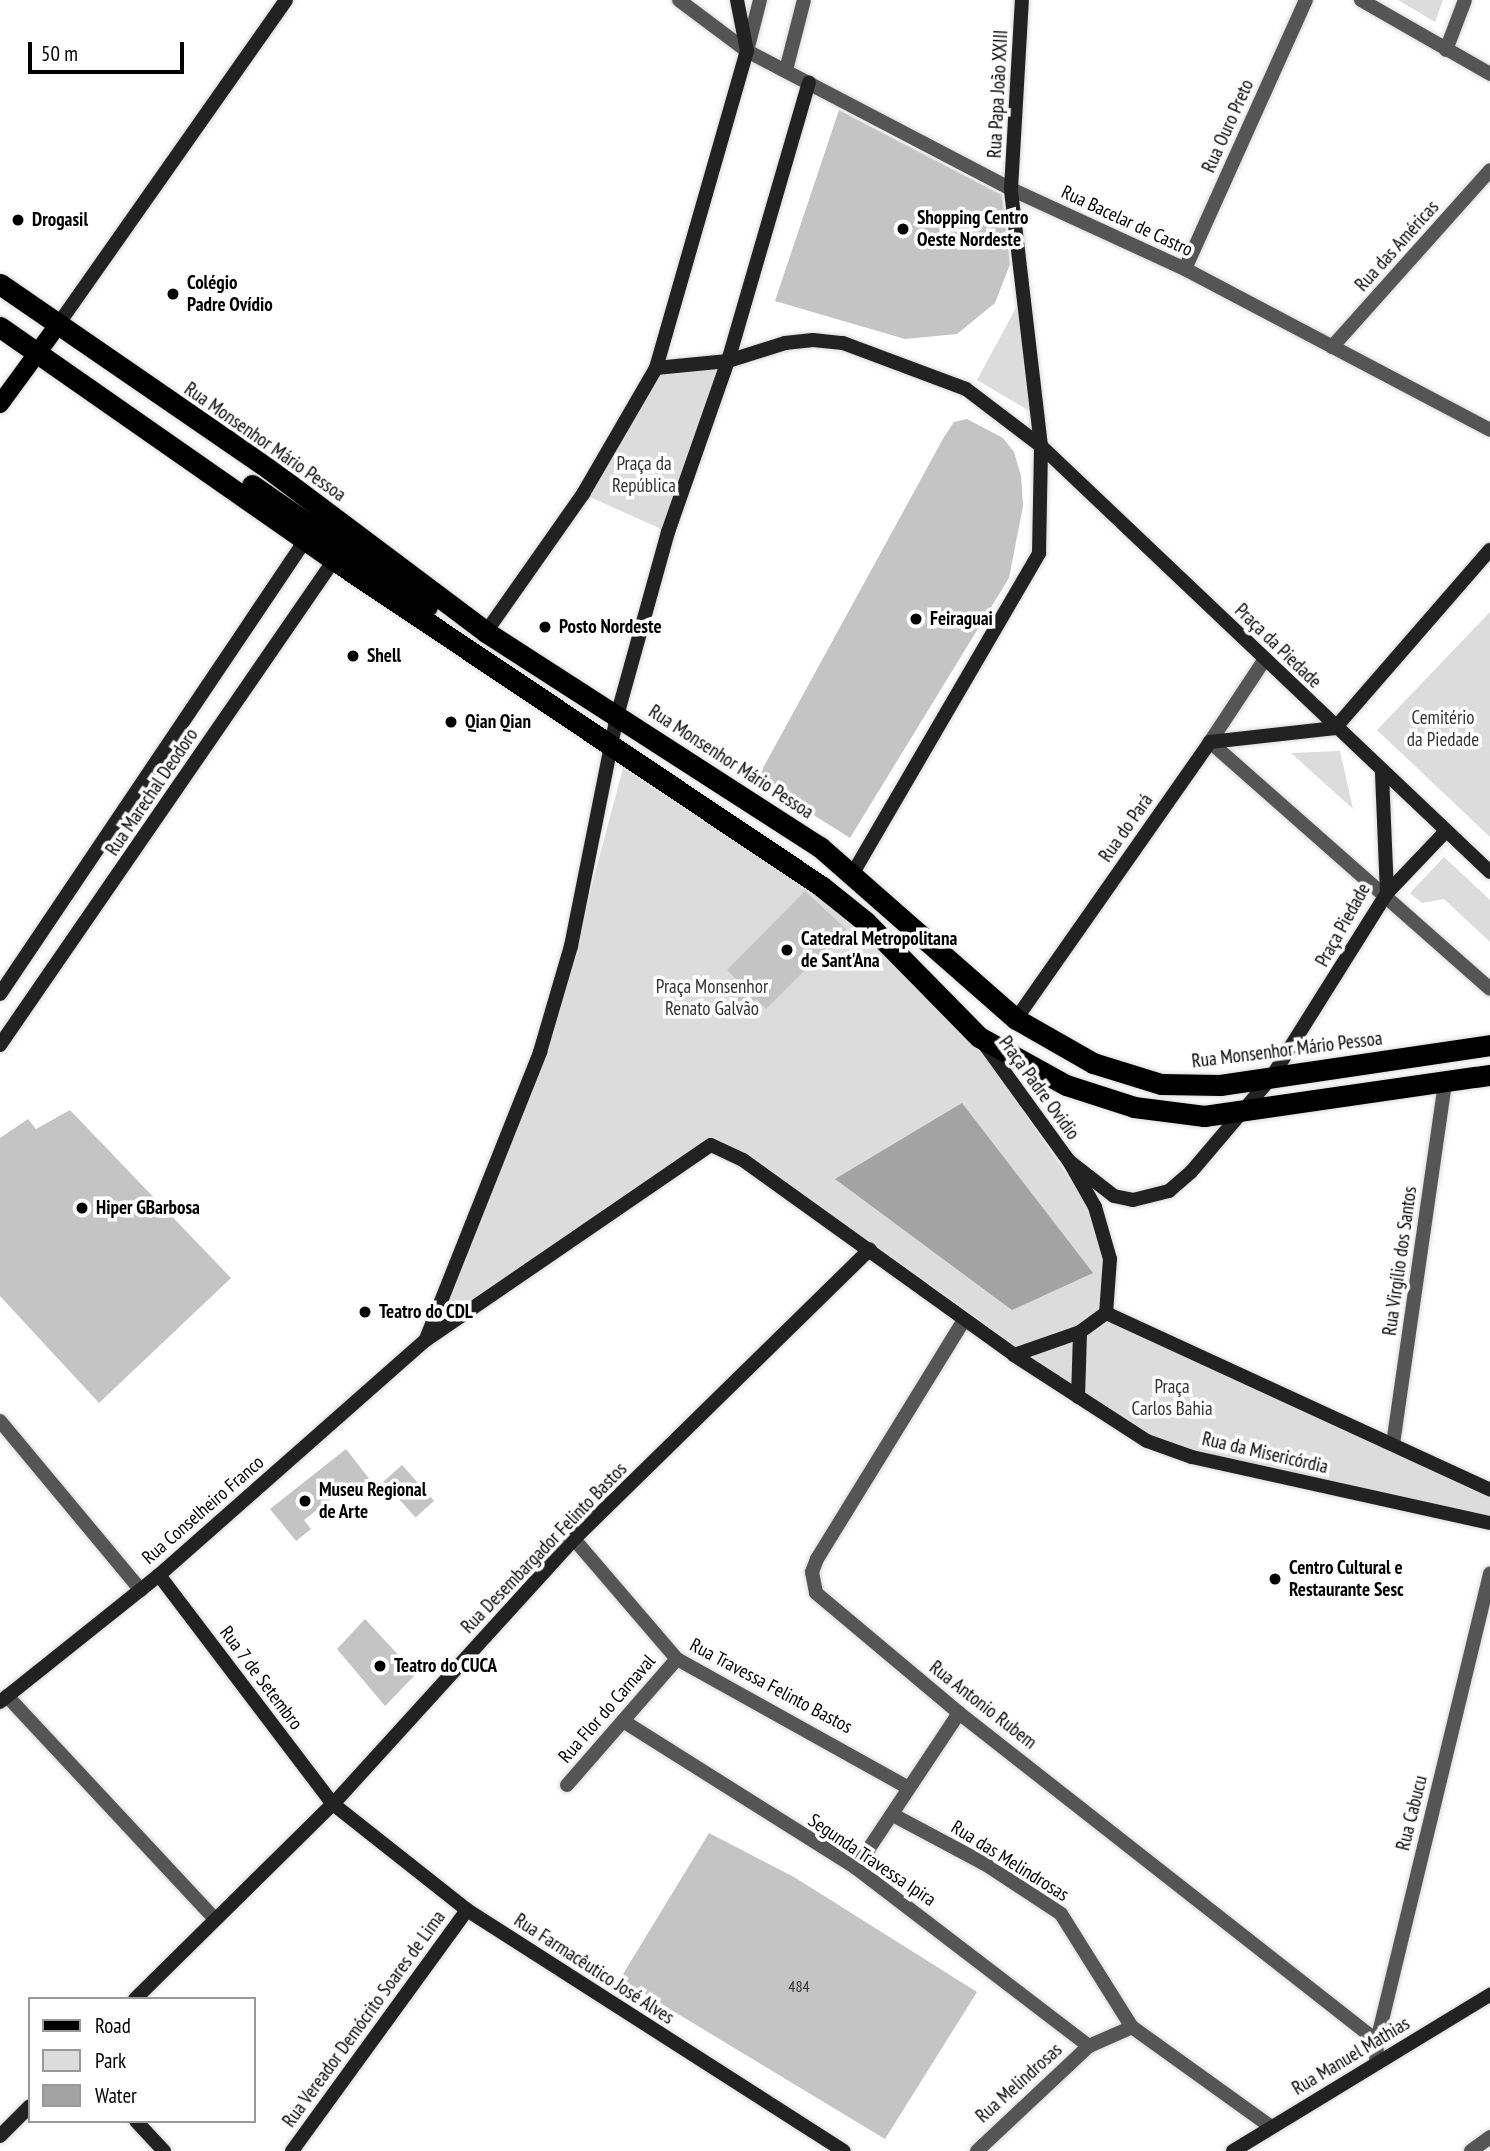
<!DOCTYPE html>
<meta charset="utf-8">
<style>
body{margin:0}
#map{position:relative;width:1490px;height:2151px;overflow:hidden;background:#fff;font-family:"PT Sans Narrow",sans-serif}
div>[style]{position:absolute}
.green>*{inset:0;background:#dcdcdc}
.water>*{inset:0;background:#a3a3a3}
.building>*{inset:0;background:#c4c4c4;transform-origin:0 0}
.roads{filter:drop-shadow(0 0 2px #dbdbdb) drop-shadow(0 0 2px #dbdbdb)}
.street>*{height:14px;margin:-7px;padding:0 7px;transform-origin:7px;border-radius:7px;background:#555}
.secondary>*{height:14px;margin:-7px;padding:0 7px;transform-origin:7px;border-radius:7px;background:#222}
.primary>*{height:18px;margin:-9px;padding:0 9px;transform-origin:9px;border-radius:9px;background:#000}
.highway>*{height:21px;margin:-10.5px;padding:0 10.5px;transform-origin:10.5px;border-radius:10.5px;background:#000}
.dots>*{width:19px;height:19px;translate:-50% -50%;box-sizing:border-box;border:4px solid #fff;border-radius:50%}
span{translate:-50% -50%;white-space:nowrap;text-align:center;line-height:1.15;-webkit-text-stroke:7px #fff;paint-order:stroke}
.number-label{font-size:16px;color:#313131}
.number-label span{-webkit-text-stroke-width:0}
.street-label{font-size:19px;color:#000}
.poi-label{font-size:19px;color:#000;font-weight:700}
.left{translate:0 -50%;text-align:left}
.park-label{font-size:19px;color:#333}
.legend{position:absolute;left:28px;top:1997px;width:228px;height:126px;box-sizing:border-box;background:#fff;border:2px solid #999;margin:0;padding:9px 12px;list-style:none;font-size:21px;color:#000}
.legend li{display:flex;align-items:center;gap:14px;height:35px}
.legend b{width:35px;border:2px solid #999}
.scale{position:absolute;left:28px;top:42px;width:156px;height:32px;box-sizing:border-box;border:4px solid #000;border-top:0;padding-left:9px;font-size:21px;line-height:24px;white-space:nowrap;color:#000;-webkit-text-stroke:5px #fff;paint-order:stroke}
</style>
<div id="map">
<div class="green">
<div style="clip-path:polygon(1398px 0,1443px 0,1435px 22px)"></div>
<div style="clip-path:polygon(1017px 306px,1033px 413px,977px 380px)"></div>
<div style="clip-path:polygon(728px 361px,668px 532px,583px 494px,656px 368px)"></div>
<div style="clip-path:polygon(1490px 612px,1490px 837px,1377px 730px)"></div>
<div style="clip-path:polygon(1340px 751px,1353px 809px,1291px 753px)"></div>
<div style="clip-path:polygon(623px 768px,840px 909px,974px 1039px,1090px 1209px,1102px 1238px,1106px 1313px,1490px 1490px,1490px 1523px,1147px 1441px,875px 1245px,721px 1146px,426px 1339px,576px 945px)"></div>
<div style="clip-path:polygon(1444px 857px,1490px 900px,1490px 942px,1444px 899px,1422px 903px,1410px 893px)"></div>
</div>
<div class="water">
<div style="clip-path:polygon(962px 1103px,1093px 1273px,1012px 1310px,835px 1179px)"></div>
</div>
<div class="building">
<div style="clip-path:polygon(839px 110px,1002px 195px,1010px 264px,995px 303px,957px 334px,905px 339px,775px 301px)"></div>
<div style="clip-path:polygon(967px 419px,1003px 438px,1014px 452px,1021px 476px,1023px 506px,1009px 578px,850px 838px,757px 779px,944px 437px,954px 422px)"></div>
<div style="clip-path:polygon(805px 891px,846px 929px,766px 1009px,756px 999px,745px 1010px,726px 990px,737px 980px,727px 970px)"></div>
<div style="clip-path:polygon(70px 1110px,231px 1278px,99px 1403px,0 1296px,0 1138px,28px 1119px,36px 1129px)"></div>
<div style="clip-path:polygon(346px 1449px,371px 1481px,357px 1492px,350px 1484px,304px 1520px,311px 1529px,296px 1541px,270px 1509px)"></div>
<div style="left:402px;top:1465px;width:48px;height:25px;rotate:48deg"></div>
<div style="clip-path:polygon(365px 1619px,416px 1674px,385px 1706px,337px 1649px)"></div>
<div style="clip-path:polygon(709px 1833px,794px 1877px,977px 1992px,885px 2139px,620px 1979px)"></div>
</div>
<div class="roads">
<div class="street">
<div style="left:679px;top:0;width:85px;rotate:36.9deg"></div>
<div style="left:747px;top:51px;width:298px;rotate:27.6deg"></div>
<div style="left:1011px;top:189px;width:192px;rotate:24.7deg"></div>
<div style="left:1185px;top:269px;width:345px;rotate:27.8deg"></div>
<div style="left:1361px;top:0;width:149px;rotate:29.8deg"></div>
<div style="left:1446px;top:50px;width:53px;rotate:-69.2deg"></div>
<div style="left:747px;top:51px;width:53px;rotate:-75.7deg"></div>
<div style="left:786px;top:70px;width:72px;rotate:-75.6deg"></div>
<div style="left:1185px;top:269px;width:295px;rotate:-65.8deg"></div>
<div style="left:1332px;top:347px;width:237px;rotate:-48.2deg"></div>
<div style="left:1265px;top:659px;width:100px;rotate:123.5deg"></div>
<div style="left:1210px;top:742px;width:373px;rotate:41.4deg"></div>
<div style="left:964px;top:1320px;width:281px;rotate:121.6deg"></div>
<div style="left:817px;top:1559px;width:14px;rotate:111deg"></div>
<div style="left:812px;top:1572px;width:21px;rotate:79deg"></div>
<div style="left:816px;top:1593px;width:187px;rotate:40deg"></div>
<div style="left:959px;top:1713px;width:531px;rotate:38.12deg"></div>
<div style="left:0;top:1421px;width:220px;rotate:50.2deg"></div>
<div style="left:1393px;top:1444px;width:365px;rotate:-81.8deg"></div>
<div style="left:574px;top:1539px;width:158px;rotate:49.4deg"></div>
<div style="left:677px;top:1659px;width:265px;rotate:29.1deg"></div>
<div style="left:7px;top:1696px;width:304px;rotate:47deg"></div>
<div style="left:623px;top:1721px;width:275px;rotate:32.2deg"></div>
<div style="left:856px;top:1868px;width:293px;rotate:37.4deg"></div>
<div style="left:567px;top:1785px;width:167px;rotate:-48.9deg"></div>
<div style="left:895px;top:1816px;width:102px;rotate:28.1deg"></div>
<div style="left:985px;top:1864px;width:91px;rotate:33.3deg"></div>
<div style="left:1061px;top:1914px;width:133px;rotate:57.9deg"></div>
<div style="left:856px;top:1868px;width:186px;rotate:-56.4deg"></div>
<div style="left:1376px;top:2063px;width:22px;rotate:-87deg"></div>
<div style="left:1377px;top:2041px;width:481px;rotate:-76.4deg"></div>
<div style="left:977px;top:2151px;width:154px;rotate:-43.2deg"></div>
<div style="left:1089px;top:2046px;width:47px;rotate:-23.8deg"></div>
<div style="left:1132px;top:2027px;width:171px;rotate:35.7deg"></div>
<div style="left:1471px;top:2151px;width:24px;rotate:-36deg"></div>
</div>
<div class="secondary">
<div style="left:57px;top:326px;width:398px;rotate:-54.9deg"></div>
<div style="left:656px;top:368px;width:72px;rotate:-5.6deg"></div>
<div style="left:728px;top:361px;width:60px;rotate:-17.5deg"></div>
<div style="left:785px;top:343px;width:28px;rotate:-6deg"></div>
<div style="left:813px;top:340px;width:30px;rotate:6deg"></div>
<div style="left:843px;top:343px;width:131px;rotate:20.5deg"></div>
<div style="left:966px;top:389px;width:94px;rotate:37.2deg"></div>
<div style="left:1041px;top:446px;width:619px;rotate:43.49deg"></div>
<div style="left:486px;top:632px;width:169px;rotate:-54.9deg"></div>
<div style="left:583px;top:494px;width:146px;rotate:-59.9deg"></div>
<div style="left:656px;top:368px;width:330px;rotate:-74deg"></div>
<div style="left:747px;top:51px;width:52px;rotate:-101.1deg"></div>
<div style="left:853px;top:873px;width:370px;rotate:-59.8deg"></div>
<div style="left:1039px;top:553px;width:107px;rotate:-88.9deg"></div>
<div style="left:1041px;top:446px;width:259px;rotate:-96.7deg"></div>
<div style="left:1011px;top:189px;width:189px;rotate:-86.7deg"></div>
<div style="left:1387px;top:893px;width:86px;rotate:-46.4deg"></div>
<div style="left:0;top:994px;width:548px;rotate:-56.08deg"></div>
<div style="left:1016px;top:1019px;width:338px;rotate:-55deg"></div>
<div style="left:1210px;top:742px;width:126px;rotate:-6.4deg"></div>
<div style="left:1335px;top:728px;width:236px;rotate:-49deg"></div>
<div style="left:982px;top:1041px;width:148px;rotate:54.1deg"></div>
<div style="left:1069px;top:1161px;width:53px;rotate:60.5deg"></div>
<div style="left:1095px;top:1207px;width:54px;rotate:73.9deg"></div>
<div style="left:1110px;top:1259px;width:54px;rotate:94.2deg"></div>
<div style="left:1106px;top:1313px;width:32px;rotate:144deg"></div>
<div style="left:1080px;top:1332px;width:70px;rotate:160.8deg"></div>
<div style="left:0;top:1045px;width:589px;rotate:-55.45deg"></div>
<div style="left:1069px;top:1161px;width:57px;rotate:37.9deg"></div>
<div style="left:1114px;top:1196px;width:19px;rotate:12deg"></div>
<div style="left:1133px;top:1200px;width:37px;rotate:-14deg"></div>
<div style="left:1169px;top:1191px;width:29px;rotate:-41deg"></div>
<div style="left:1191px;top:1172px;width:123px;rotate:-49.6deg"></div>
<div style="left:1271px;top:1078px;width:218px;rotate:-57.9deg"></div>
<div style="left:1387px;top:893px;width:120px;rotate:-92.4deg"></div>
<div style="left:1106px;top:1313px;width:423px;rotate:24.7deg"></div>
<div style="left:426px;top:1339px;width:309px;rotate:-68.3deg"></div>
<div style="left:540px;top:1052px;width:110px;rotate:-73.7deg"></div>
<div style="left:571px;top:946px;width:235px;rotate:-78.7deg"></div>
<div style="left:617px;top:716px;width:191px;rotate:-74.5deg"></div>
<div style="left:668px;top:532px;width:181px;rotate:-70.7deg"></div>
<div style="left:728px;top:361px;width:290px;rotate:-73.8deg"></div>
<div style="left:1078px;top:1397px;width:65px;rotate:-88.2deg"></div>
<div style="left:159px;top:1575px;width:288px;rotate:52.8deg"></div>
<div style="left:333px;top:1804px;width:171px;rotate:38.3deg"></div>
<div style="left:467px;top:1910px;width:447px;rotate:32.6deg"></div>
<div style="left:0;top:1702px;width:203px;rotate:-38.6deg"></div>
<div style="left:159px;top:1575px;width:356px;rotate:-41.4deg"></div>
<div style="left:426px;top:1340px;width:345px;rotate:-34.4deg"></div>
<div style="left:711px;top:1145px;width:35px;rotate:25deg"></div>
<div style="left:743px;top:1160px;width:334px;rotate:35.7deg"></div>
<div style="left:1014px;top:1355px;width:158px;rotate:32.9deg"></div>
<div style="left:1147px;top:1441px;width:48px;rotate:19.6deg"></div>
<div style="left:1192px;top:1457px;width:305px;rotate:12.5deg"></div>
<div style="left:135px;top:1999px;width:278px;rotate:-44.6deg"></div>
<div style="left:333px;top:1804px;width:358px;rotate:-47.7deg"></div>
<div style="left:574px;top:1539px;width:414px;rotate:-44.4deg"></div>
<div style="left:136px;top:2121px;width:41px;rotate:47deg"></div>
<div style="left:0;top:2136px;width:42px;rotate:-45deg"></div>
<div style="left:292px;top:2151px;width:298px;rotate:-54deg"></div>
<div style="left:1233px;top:2151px;width:301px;rotate:-31.3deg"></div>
</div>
<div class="primary">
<div style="left:0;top:404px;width:97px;rotate:-53.8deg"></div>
</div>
<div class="highway">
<div style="left:0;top:284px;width:326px;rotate:34.5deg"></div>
<div style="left:269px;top:469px;width:271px;rotate:36.9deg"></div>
<div style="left:486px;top:632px;width:397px;rotate:32.8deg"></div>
<div style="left:820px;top:847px;width:261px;rotate:41.3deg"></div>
<div style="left:1016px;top:1019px;width:89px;rotate:29.7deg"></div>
<div style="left:1093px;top:1063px;width:71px;rotate:17.2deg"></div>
<div style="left:1161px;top:1084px;width:59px;rotate:1deg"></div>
<div style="left:1220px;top:1085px;width:273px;rotate:-8.4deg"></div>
<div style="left:0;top:327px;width:407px;rotate:34.9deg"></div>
<div style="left:334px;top:560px;width:586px;rotate:33.8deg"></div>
<div style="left:821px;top:886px;width:58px;rotate:38.7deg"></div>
<div style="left:866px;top:922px;width:161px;rotate:45.5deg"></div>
<div style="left:979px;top:1037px;width:99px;rotate:28.9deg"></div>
<div style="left:1066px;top:1085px;width:71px;rotate:17.9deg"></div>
<div style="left:1134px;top:1107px;width:71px;rotate:7.3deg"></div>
<div style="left:1204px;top:1116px;width:289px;rotate:-8.2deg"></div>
<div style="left:252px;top:485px;width:213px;rotate:34.7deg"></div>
</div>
</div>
<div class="dots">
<div style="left:18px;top:220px;background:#000"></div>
<div style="left:903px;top:229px;background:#000"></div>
<div style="left:173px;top:294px;background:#000"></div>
<div style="left:916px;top:619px;background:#000"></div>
<div style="left:545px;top:627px;background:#000"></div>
<div style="left:353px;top:656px;background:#000"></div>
<div style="left:451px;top:722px;background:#000"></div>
<div style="left:787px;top:950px;background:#000"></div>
<div style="left:82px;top:1208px;background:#000"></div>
<div style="left:365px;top:1312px;background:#000"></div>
<div style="left:305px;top:1501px;background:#000"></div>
<div style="left:1275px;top:1579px;background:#000"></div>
<div style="left:380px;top:1666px;background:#000"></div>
</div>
<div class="number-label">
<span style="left:799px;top:1986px">484</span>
</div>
<div class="street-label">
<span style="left:998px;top:94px;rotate:-87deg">Rua Papa João XXIII</span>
<span style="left:1228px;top:126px;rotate:-66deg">Rua Ouro Preto</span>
<span style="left:1127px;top:221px;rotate:25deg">Rua Bacelar de Castro</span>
<span style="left:1397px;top:246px;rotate:-48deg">Rua das Américas</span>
<span style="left:265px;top:442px;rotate:35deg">Rua Monsenhor Mário Pessoa</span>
<span style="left:1278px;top:646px;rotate:44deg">Praça da Piedade</span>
<span style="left:731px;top:762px;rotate:33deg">Rua Monsenhor Mário Pessoa</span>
<span style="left:152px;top:792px;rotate:-56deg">Rua Marechal Deodoro</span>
<span style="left:1126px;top:828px;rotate:-55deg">Rua do Pará</span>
<span style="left:1343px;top:925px;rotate:-61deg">Praça Piedade</span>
<span style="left:1287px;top:1050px;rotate:-7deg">Rua Monsenhor Mário Pessoa</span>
<span style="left:1039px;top:1088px;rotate:54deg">Praça Padre Ovidio</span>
<span style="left:1400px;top:1261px;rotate:-82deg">Rua Virgílio dos Santos</span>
<span style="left:1265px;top:1453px;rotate:13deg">Rua da Misericórdia</span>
<span style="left:203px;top:1510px;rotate:-41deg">Rua Conselheiro Franco</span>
<span style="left:544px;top:1548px;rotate:-46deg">Rua Desembargador Felinto Bastos</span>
<span style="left:261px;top:1678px;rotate:53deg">Rua 7 de Setembro</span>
<span style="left:771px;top:1686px;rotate:28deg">Rua Travessa Felinto Bastos</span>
<span style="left:983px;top:1705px;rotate:38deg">Rua Antonio Rubem</span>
<span style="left:607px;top:1709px;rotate:-49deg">Rua Flor do Carnaval</span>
<span style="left:1412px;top:1813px;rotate:-76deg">Rua Cabucu</span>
<span style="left:872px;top:1860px;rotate:34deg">Segunda Travessa Ipira</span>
<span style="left:1010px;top:1861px;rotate:32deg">Rua das Melindrosas</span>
<span style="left:594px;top:1969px;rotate:33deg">Rua Farmacêutico José Alves</span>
<span style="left:364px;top:2019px;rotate:-54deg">Rua Vereador Demócrito Soares de Lima</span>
<span style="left:1351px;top:2056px;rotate:-31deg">Rua Manuel Mathias</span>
<span style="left:1019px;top:2083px;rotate:-42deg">Rua Melindrosas</span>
</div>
<div class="poi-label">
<span class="left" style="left:917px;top:229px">Shopping Centro<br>Oeste Nordeste</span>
<span class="left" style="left:32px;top:220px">Drogasil</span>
<span class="left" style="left:187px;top:294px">Colégio<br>Padre Ovídio</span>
<span class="left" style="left:930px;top:619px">Feiraguai</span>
<span class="left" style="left:559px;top:627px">Posto Nordeste</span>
<span class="left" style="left:367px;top:656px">Shell</span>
<span class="left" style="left:465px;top:722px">Qian Qian</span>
<span class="left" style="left:801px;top:950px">Catedral Metropolitana<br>de Sant'Ana</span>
<span class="left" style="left:96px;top:1208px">Hiper GBarbosa</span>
<span class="left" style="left:379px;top:1312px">Teatro do CDL</span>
<span class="left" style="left:319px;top:1501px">Museu Regional<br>de Arte</span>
<span class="left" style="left:1289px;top:1579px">Centro Cultural e<br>Restaurante Sesc</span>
<span class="left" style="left:394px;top:1666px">Teatro do CUCA</span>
</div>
<div class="park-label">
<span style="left:644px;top:475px">Praça da<br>República</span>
<span style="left:1443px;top:729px">Cemitério<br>da Piedade</span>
<span style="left:712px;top:998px">Praça Monsenhor<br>Renato Galvão</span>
<span style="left:1172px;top:1398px">Praça<br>Carlos Bahia</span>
</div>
<ul class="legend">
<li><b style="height:9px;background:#000"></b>Road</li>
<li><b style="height:19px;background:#dcdcdc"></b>Park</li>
<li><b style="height:19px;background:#a3a3a3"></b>Water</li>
</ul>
<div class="scale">50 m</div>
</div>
